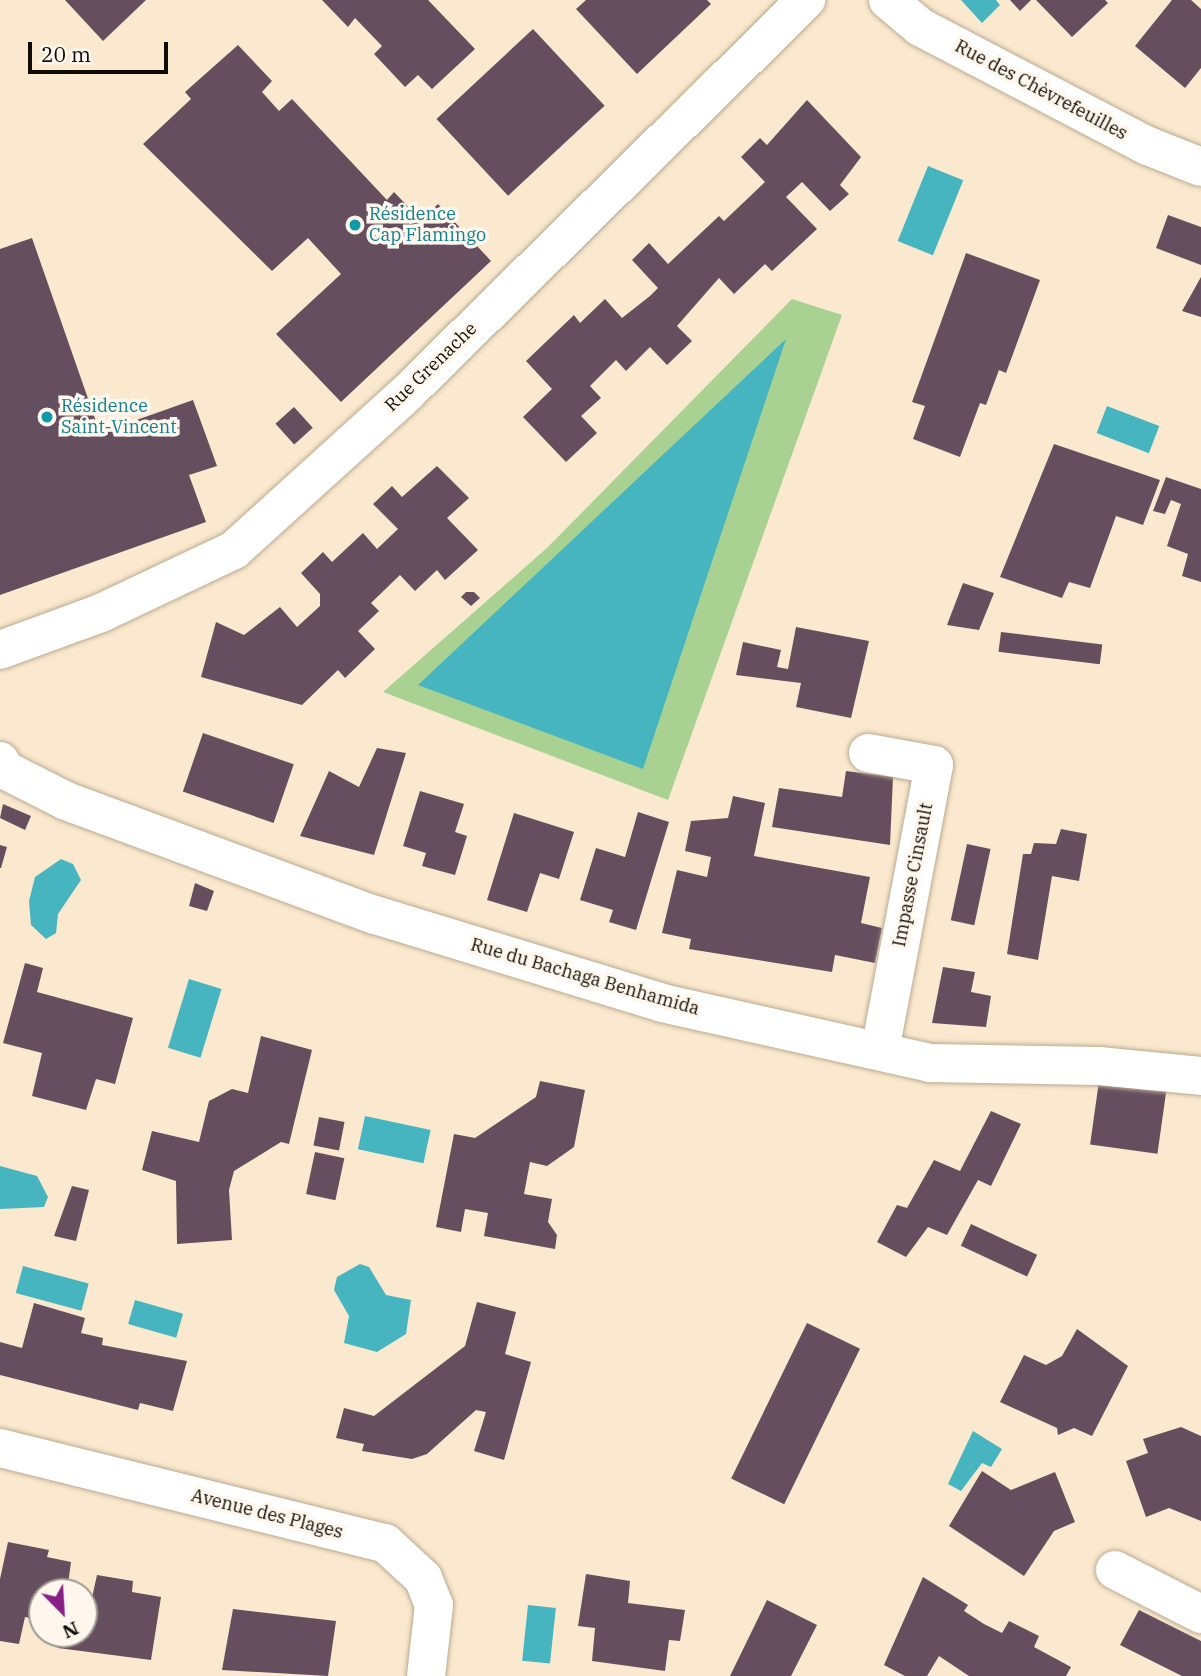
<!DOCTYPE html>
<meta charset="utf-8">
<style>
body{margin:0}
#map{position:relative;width:1201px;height:1676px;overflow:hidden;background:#fae9ce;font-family:"IBM Plex Serif",serif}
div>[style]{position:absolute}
.green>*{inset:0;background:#a9d292}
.water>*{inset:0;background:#46b5c0;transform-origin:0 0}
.building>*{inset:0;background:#654f5f;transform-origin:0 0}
.roads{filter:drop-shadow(0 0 2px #bbaa91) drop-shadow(0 0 2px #bbaa91)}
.minor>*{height:38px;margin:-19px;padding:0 19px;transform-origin:19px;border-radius:19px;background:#fff}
.dots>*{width:19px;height:19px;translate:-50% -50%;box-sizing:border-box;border:4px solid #fff7ed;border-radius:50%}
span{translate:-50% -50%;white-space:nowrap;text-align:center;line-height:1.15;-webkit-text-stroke:7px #fff7ed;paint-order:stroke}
.street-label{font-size:18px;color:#100b04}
.culture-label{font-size:18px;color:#0d838f}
.left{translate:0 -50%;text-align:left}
.north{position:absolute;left:28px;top:1578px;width:70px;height:70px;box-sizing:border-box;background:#fff7ed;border:2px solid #9f9990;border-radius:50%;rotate:156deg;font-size:19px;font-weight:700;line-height:28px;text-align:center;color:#100b04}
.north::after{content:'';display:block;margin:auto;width:24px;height:32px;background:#881f85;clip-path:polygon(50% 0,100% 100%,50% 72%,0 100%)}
.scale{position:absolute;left:28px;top:42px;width:140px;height:32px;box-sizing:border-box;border:4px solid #100b04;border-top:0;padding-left:9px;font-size:21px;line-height:24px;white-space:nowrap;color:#100b04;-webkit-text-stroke:5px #fff7ed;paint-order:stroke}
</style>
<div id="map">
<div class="green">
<div style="clip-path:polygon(792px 299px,842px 315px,668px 800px,383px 692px,548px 547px)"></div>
</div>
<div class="water">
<div style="clip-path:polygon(961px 0,996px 0,1000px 5px,982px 23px)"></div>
<div style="left:928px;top:166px;width:38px;height:81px;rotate:22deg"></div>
<div style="clip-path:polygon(786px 339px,643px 769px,418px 685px)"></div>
<div style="left:1107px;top:406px;width:56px;height:29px;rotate:21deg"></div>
<div style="clip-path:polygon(61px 859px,73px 864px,81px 880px,58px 914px,56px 933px,46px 939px,31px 925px,29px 901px,35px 877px)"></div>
<div style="left:189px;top:979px;width:34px;height:72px;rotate:17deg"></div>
<div style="left:365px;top:1116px;width:67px;height:34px;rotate:12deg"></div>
<div style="clip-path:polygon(0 1166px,37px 1176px,48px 1197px,44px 1207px,0 1209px)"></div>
<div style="clip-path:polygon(360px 1264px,369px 1267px,386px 1295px,411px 1300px,406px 1334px,377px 1352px,344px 1343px,349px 1316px,334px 1290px,337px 1277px)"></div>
<div style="left:23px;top:1266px;width:68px;height:28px;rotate:15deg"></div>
<div style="left:135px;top:1300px;width:50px;height:25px;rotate:16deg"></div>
<div style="clip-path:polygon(973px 1431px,1002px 1449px,991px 1467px,982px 1463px,961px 1491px,948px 1484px)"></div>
<div style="left:528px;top:1605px;width:28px;height:56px;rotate:6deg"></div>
</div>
<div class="building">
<div style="clip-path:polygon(65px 0,146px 0,103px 41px)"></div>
<div style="clip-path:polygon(322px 0,428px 0,475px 49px,432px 89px,418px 75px,405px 87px,374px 54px,382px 46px,355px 18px,348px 27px)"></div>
<div style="clip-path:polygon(586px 0,707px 0,711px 4px,637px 74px,576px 9px)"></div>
<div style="clip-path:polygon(1010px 0,1031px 0,1020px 11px)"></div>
<div style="clip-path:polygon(1036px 0,1105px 0,1108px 3px,1072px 37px)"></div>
<div style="clip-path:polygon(1172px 0,1191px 0,1201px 9px,1201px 68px,1185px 88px,1135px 46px)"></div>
<div style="left:533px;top:29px;width:105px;height:132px;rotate:47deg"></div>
<div style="clip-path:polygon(238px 45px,272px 81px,262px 92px,279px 111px,292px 99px,387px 200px,394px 192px,421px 220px,438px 204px,491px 261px,341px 402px,276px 334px,341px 274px,308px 238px,272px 271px,143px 144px,191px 99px,185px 92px)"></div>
<div style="clip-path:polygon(807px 100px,861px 157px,840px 185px,849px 194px,830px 211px,802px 182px,786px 197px,817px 229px,772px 271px,765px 264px,734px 294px,719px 278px,677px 326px,692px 341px,667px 365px,650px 347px,626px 371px,616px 360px,590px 386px,601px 398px,581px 416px,597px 433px,566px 462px,523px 417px,552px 389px,526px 361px,574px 315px,580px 323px,605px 299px,622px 318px,650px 296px,658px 288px,632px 260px,649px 243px,668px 264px,719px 216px,724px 221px,765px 182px,741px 157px,760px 138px,767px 145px)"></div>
<div style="clip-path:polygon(1168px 215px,1201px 227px,1201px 265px,1156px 248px)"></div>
<div style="clip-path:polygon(32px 238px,100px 433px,193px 400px,217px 466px,189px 475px,206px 522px,0 595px,0 249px)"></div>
<div style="clip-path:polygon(966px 253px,1040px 280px,1006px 373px,999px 370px,986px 405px,980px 403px,960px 457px,913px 439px,925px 406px,912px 402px)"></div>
<div style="clip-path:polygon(1201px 277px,1201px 317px,1182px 311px)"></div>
<div style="left:294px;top:407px;width:28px;height:25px;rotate:48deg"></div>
<div style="clip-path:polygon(1054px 444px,1160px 480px,1143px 525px,1116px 516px,1090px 588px,1069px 582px,1062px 598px,1000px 577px)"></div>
<div style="clip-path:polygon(437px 466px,469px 498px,447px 518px,478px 550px,445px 580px,437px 570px,415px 591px,400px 575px,371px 603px,379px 611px,358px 631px,375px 649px,345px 678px,338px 670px,302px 705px,201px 677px,216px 622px,244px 635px,280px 607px,297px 627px,320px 606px,320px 594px,301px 573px,323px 552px,332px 562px,363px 533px,377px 549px,398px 529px,373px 504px,392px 486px,402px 497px)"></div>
<div style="clip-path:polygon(1166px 477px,1201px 489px,1201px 582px,1182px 576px,1188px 554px,1167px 546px,1181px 504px,1171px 500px,1165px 514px,1153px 511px)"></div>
<div style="clip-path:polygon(963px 583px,994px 593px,979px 630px,947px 625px)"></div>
<div style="clip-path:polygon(466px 592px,474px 592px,480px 598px,471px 606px,461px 597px)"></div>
<div style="clip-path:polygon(796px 627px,869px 641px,851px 718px,796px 707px,801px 683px,736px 675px,743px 642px,781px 650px,777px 667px,788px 669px)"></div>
<div style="left:1001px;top:632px;width:102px;height:20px;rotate:7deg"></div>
<div style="left:203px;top:733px;width:96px;height:62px;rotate:19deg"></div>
<div style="clip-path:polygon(377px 748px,406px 753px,374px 855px,300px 836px,329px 771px,359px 787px)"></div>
<div style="clip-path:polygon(846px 771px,893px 777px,890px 845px,772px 827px,779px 788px,842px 797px)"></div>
<div style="clip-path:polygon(420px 791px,464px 804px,455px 832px,467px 836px,455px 875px,422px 866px,426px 853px,403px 846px)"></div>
<div style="clip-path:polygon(733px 796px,765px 803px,754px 856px,870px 877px,861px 923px,882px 928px,875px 963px,835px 955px,832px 972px,689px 949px,691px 939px,662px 933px,677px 870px,707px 877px,711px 857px,685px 851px,691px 821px,728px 818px)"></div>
<div style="clip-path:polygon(3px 804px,31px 816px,25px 830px,0 818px)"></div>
<div style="clip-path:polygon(638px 812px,669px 822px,636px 930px,609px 922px,613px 910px,580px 900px,596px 848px,625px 857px)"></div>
<div style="clip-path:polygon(514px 813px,574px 832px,559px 879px,540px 873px,527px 912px,487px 900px)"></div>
<div style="clip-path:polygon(1061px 829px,1087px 834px,1079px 881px,1052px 876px,1038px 960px,1007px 954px,1023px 854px,1031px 854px,1034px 843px,1056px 844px)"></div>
<div style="left:967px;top:844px;width:24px;height:78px;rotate:12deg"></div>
<div style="clip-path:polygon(0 845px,7px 847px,1px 868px,0 868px)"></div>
<div style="clip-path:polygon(195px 883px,214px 891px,207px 911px,189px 906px)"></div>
<div style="clip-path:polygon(25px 963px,43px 968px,37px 992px,133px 1018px,115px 1084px,96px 1079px,86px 1110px,32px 1096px,42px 1053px,3px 1043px)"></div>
<div style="clip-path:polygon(943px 967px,975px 972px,971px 992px,991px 996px,986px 1027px,932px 1023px)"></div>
<div style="clip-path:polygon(261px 1036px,312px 1050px,289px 1144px,281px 1142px,234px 1171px,229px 1190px,232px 1240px,177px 1244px,176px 1181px,142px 1170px,152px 1131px,199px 1142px,209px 1101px,232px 1089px,248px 1093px)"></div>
<div style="clip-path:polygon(540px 1081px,585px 1090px,574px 1147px,547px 1166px,530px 1162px,524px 1194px,552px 1199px,548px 1222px,557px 1235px,555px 1249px,484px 1236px,488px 1213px,465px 1209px,461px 1232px,436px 1227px,454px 1134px,475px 1138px,536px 1097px)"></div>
<div style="left:1099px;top:1081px;width:68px;height:64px;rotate:8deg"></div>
<div style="clip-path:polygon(991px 1111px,1021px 1124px,991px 1186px,978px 1180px,947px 1235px,928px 1227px,906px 1257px,877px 1242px,897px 1205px,907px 1208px,934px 1160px,960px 1171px)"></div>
<div style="left:319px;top:1117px;width:26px;height:29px;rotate:11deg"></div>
<div style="left:315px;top:1152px;width:30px;height:43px;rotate:12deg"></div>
<div style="clip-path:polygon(72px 1186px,89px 1190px,76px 1241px,54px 1236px)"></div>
<div style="left:971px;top:1224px;width:73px;height:24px;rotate:25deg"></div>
<div style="clip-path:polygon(477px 1302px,516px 1312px,505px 1354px,531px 1362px,504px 1460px,474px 1451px,486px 1412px,476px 1410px,427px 1454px,412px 1459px,362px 1451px,364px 1444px,336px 1438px,344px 1408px,374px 1416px,465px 1346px)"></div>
<div style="clip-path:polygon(34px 1303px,85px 1318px,81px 1333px,103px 1338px,102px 1345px,187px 1361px,173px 1411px,140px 1403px,138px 1410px,0 1375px,0 1342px,22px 1348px)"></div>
<div style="left:807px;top:1323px;width:59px;height:173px;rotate:26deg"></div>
<div style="clip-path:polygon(1077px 1329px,1128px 1366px,1092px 1436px,1074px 1428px,1058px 1435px,1057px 1428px,1000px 1402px,1024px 1355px,1046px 1365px,1062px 1356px)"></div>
<div style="clip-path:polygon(1181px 1427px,1201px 1436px,1201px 1521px,1169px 1508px,1146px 1517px,1126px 1461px,1148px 1453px,1143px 1439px)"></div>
<div style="clip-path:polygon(982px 1471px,1011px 1490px,1055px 1472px,1075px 1522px,1054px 1531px,1024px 1576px,949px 1526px)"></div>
<div style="clip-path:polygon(8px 1542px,49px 1550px,47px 1557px,71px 1562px,67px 1592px,42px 1592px,42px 1611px,38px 1619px,25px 1617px,19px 1644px,0 1641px,0 1579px)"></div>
<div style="clip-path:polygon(586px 1574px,630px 1581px,628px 1603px,685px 1610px,680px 1641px,669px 1640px,665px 1671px,592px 1661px,595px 1628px,578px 1626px)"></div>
<div style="clip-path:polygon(97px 1575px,133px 1581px,132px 1592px,161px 1597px,151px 1660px,58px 1648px,61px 1634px,84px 1634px)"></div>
<div style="clip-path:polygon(923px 1577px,968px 1605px,964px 1611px,984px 1624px,1002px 1633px,1009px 1621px,1039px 1636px,1034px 1647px,1071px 1667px,1066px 1676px,969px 1676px,939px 1656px,927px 1676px,905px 1676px,884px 1665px)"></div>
<div style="clip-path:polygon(767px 1600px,817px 1625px,791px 1676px,730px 1676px)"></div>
<div style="clip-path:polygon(233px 1609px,336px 1621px,328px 1676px,222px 1670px)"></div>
<div style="clip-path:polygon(1139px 1610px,1201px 1641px,1201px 1676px,1182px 1676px,1120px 1645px)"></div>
</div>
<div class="roads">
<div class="minor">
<div style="left:888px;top:0;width:42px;rotate:40.2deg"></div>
<div style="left:920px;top:27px;width:257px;rotate:27.6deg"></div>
<div style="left:1148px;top:146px;width:57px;rotate:21.6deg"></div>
<div style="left:0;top:650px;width:108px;rotate:-20.1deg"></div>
<div style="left:101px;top:613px;width:147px;rotate:-25.3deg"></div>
<div style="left:234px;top:550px;width:235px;rotate:-42.2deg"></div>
<div style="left:408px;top:392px;width:559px;rotate:-44.56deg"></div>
<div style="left:868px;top:753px;width:67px;rotate:10.3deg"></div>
<div style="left:934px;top:765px;width:291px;rotate:100.7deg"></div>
<div style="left:0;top:761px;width:10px;rotate:61deg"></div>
<div style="left:5px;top:770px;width:68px;rotate:26.9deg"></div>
<div style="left:66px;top:801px;width:329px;rotate:20.3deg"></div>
<div style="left:375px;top:915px;width:300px;rotate:17deg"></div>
<div style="left:662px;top:1003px;width:275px;rotate:12.6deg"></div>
<div style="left:930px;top:1063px;width:169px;rotate:1deg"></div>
<div style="left:1099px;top:1066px;width:102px;rotate:5.6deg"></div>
<div style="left:0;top:1448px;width:397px;rotate:13.9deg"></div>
<div style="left:385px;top:1543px;width:52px;rotate:42.6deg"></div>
<div style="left:423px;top:1578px;width:29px;rotate:68deg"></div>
<div style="left:434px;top:1605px;width:71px;rotate:96.4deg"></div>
<div style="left:1115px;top:1570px;width:97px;rotate:27.1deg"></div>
</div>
</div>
<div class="dots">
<div style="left:355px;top:225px;background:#0f9aa8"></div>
<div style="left:47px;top:417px;background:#0f9aa8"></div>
</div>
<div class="street-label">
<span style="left:1041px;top:90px;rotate:28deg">Rue des Chèvrefeuilles</span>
<span style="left:431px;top:367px;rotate:-44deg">Rue Grenache</span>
<span style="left:913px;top:875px;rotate:-79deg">Impasse Cinsault</span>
<span style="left:585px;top:977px;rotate:16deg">Rue du Bachaga Benhamida</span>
<span style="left:267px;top:1514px;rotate:14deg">Avenue des Plages</span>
</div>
<div class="culture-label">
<span class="left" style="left:369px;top:225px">Résidence<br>Cap Flamingo</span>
<span class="left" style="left:61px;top:417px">Résidence<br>Saint-Vincent</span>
</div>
<div class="north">N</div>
<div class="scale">20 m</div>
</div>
